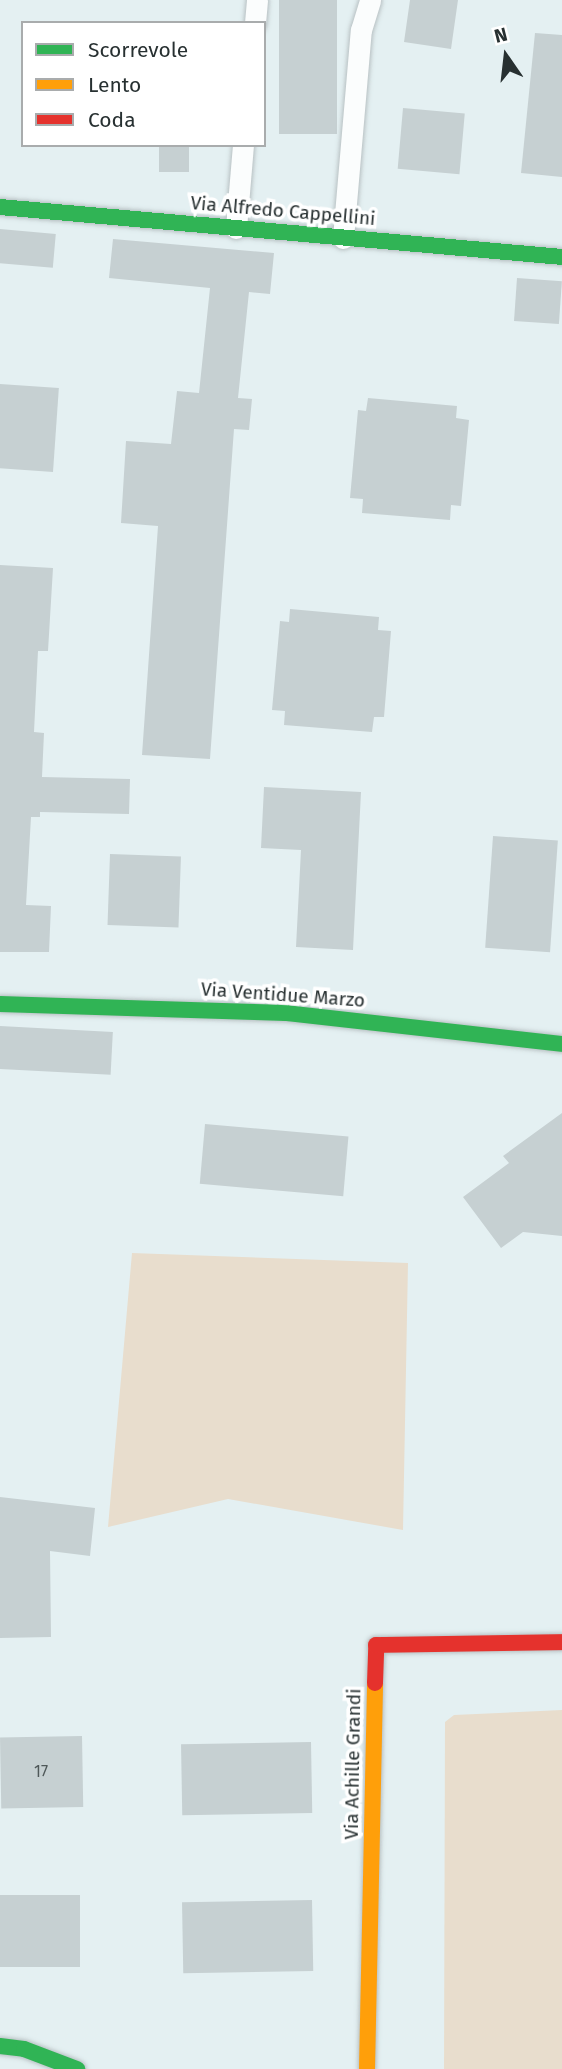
<!DOCTYPE html>
<style>
body{margin:0}
#map{position:relative;width:562px;height:2069px;overflow:hidden;background:#e4f0f2;font-family:"Fira Sans",sans-serif}
div>[style]{position:absolute}
.green>*{inset:0;background:#e8ddcd}
.building>*{inset:0;background:#c6d0d2;transform-origin:0 0}
.roads{filter:drop-shadow(0 0 2px #b8c1c3) drop-shadow(0 0 2px #b8c1c3)}
.lane>*{height:21px;margin:-10.5px;padding:0 10.5px;transform-origin:10.5px;border-radius:10.5px;background:#fbfdfd}
.fast>*{height:16px;margin:-8px;padding:0 8px;transform-origin:8px;border-radius:8px;background:#30b455}
.slow>*{height:16px;margin:-8px;padding:0 8px;transform-origin:8px;border-radius:8px;background:#ff9f0a}
.jam>*{height:16px;margin:-8px;padding:0 8px;transform-origin:8px;border-radius:8px;background:#e5322d}
span{translate:-50% -50%;white-space:nowrap;text-align:center;line-height:1.15;-webkit-text-stroke:7px #fff;paint-order:stroke}
.number-label{font-size:16px;color:#4f5859}
.number-label span{-webkit-text-stroke-width:0}
.street-label{font-size:19px;color:#273031}
.legend{position:absolute;left:21px;top:21px;width:245px;height:126px;box-sizing:border-box;background:#fff;border:2px solid #a9acad;margin:0;padding:9px 12px;list-style:none;font-size:21px;color:#273031}
.legend li{display:flex;align-items:center;gap:14px;height:35px}
.legend b{width:35px;border:2px solid #a9acad}
.north{position:absolute;left:471px;top:21px;width:70px;height:70px;-webkit-text-stroke:5px #fff;paint-order:stroke;rotate:346deg;font-size:19px;font-weight:700;line-height:28px;text-align:center;color:#273031}
.north::after{content:'';display:block;margin:auto;width:24px;height:32px;background:#273031;clip-path:polygon(50% 0,100% 100%,50% 72%,0 100%)}
</style>
<div id="map">
<div class="green">
<div style="clip-path:polygon(132px 1253px,408px 1263px,403px 1530px,228px 1499px,108px 1527px)"></div>
<div style="clip-path:polygon(562px 1710px,562px 2069px,444px 2069px,445px 1722px,454px 1715px)"></div>
</div>
<div class="building">
<div style="left:279px;top:0;width:58px;height:134px"></div>
<div style="clip-path:polygon(410px 0,458px 0,451px 49px,404px 42px)"></div>
<div style="clip-path:polygon(535px 33px,562px 35px,562px 177px,521px 173px)"></div>
<div style="left:403px;top:108px;width:62px;height:61px;rotate:5deg"></div>
<div style="left:159px;top:145px;width:30px;height:27px"></div>
<div style="left:0;top:229px;width:56px;height:34px;rotate:5deg"></div>
<div style="clip-path:polygon(113px 239px,274px 253px,270px 294px,249px 292px,238px 398px,252px 399px,249px 430px,234px 429px,210px 759px,142px 755px,158px 526px,121px 523px,126px 441px,171px 444px,177px 391px,199px 393px,210px 288px,109px 278px)"></div>
<div style="left:517px;top:278px;width:45px;height:43px;rotate:4deg"></div>
<div style="left:0;top:384px;width:59px;height:84px;rotate:4deg"></div>
<div style="clip-path:polygon(368px 398px,457px 406px,456px 418px,469px 420px,461px 506px,451px 505px,450px 520px,362px 513px,363px 499px,350px 498px,358px 410px,366px 411px)"></div>
<div style="clip-path:polygon(0 565px,53px 568px,48px 651px,38px 651px,34px 732px,44px 733px,42px 777px,130px 779px,129px 814px,40px 812px,40px 817px,31px 817px,26px 905px,51px 906px,49px 952px,0 952px)"></div>
<div style="clip-path:polygon(290px 609px,379px 617px,378px 630px,391px 631px,384px 717px,374px 717px,372px 732px,284px 725px,285px 711px,272px 710px,280px 621px,289px 622px)"></div>
<div style="clip-path:polygon(264px 787px,361px 792px,353px 950px,296px 947px,301px 850px,261px 848px)"></div>
<div style="left:493px;top:836px;width:65px;height:112px;rotate:4deg"></div>
<div style="left:110px;top:854px;width:71px;height:71px;rotate:2deg"></div>
<div style="left:0;top:1026px;width:113px;height:43px;rotate:3deg"></div>
<div style="clip-path:polygon(562px 1113px,562px 1236px,523px 1232px,501px 1248px,463px 1197px,509px 1163px,503px 1156px)"></div>
<div style="left:205px;top:1124px;width:144px;height:60px;rotate:5deg"></div>
<div style="clip-path:polygon(0 1497px,95px 1508px,90px 1556px,50px 1551px,51px 1637px,0 1638px)"></div>
<div style="left:82px;top:1736px;width:71px;height:82px;rotate:89deg"></div>
<div style="left:311px;top:1742px;width:71px;height:130px;rotate:89deg"></div>
<div style="left:80px;top:1895px;width:72px;height:80px;rotate:90deg"></div>
<div style="left:312px;top:1900px;width:71px;height:130px;rotate:89deg"></div>
</div>
<div class="roads">
<div class="lane">
<div style="left:255px;top:23px;width:23px;rotate:-85deg"></div>
<div style="left:236px;top:228px;width:83px;rotate:-85.2deg"></div>
<div style="left:343px;top:238px;width:209px;rotate:-85.1deg"></div>
<div style="left:361px;top:30px;width:31px;rotate:-73deg"></div>
</div>
<div class="fast">
<div style="left:0;top:207px;width:564px;rotate:5.08deg"></div>
<div style="left:0;top:1004px;width:286px;rotate:1.8deg"></div>
<div style="left:286px;top:1013px;width:278px;rotate:6.4deg"></div>
<div style="left:0;top:2046px;width:24px;rotate:7deg"></div>
<div style="left:24px;top:2049px;width:57px;rotate:20.7deg"></div>
</div>
<div class="slow">
<div style="left:367px;top:2069px;width:386px;rotate:-88.8deg"></div>
</div>
<div class="jam">
<div style="left:375px;top:1683px;width:38px;rotate:-88deg"></div>
<div style="left:376px;top:1645px;width:186px;rotate:-0.9deg"></div>
</div>
</div>
<div class="number-label">
<span style="left:41px;top:1772px">17</span>
</div>
<div class="street-label">
<span style="left:283px;top:211px;rotate:5deg">Via Alfredo Cappellini</span>
<span style="left:283px;top:995px;rotate:4deg">Via Ventidue Marzo</span>
<span style="left:353px;top:1764px;rotate:-89deg">Via Achille Grandi</span>
</div>
<ul class="legend">
<li><b style="height:9px;background:#30b455"></b>Scorrevole</li>
<li><b style="height:9px;background:#ff9f0a"></b>Lento</li>
<li><b style="height:9px;background:#e5322d"></b>Coda</li>
</ul>
<div class="north">N</div>
</div>
